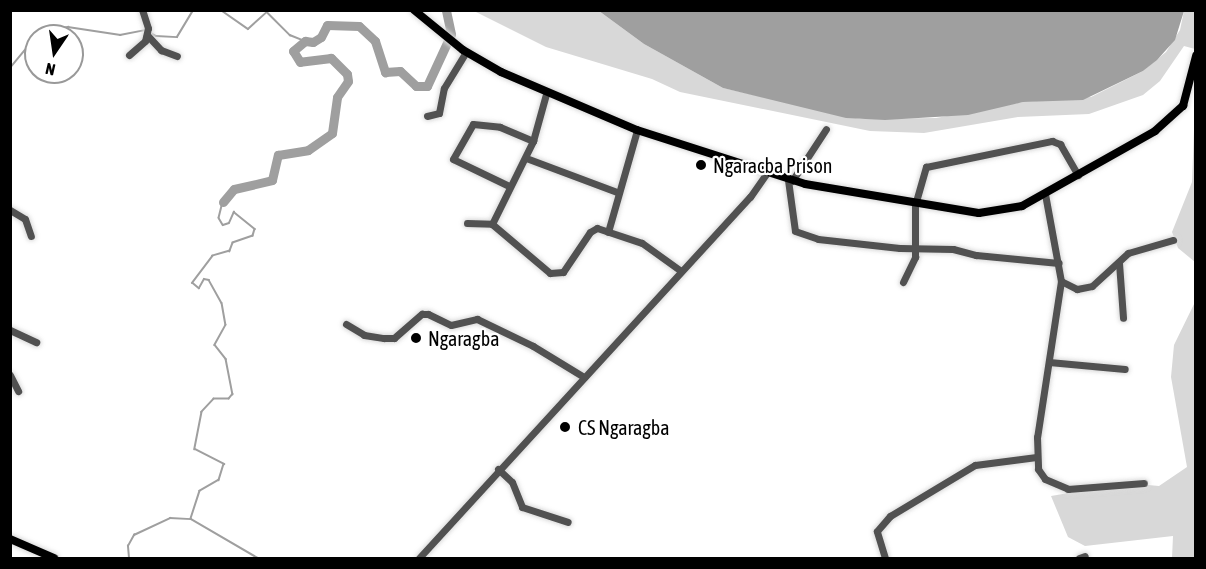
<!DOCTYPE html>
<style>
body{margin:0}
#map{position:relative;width:1206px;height:569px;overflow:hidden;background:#fff;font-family:"Asap Condensed",sans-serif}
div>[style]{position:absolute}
.green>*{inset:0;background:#d8d8d8}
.water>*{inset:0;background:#9f9f9f}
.stream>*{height:1.5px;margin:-0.75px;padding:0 0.75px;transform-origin:0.75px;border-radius:0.75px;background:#9f9f9f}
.river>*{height:9px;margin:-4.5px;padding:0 4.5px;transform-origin:4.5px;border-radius:4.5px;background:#9f9f9f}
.roads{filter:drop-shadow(0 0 2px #dbdbdb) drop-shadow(0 0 2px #dbdbdb)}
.minor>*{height:7px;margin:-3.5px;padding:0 3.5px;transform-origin:3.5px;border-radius:3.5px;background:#515151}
.major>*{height:8px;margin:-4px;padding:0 4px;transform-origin:4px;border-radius:4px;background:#000}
.dots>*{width:16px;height:16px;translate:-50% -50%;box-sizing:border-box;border:3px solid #fff;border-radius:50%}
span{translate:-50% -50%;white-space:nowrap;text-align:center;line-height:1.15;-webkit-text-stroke:4.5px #fff;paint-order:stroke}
.poi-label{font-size:20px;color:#000}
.left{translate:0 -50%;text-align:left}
.frame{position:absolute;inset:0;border:12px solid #000;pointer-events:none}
.north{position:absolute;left:24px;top:24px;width:60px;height:60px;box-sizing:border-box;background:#fff;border:2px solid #999;border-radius:50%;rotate:193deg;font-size:16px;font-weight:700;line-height:24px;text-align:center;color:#000}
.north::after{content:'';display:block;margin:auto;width:21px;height:27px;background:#000;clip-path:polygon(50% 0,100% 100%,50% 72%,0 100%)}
</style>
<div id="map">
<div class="green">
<div style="clip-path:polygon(474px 11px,599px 11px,644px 44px,723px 88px,860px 119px,936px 118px,1023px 102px,1091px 97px,1143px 71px,1166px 52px,1180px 30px,1184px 11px,1195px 11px,1195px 49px,1184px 46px,1160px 81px,1143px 95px,1089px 114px,1018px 117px,924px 133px,870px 131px,680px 92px,652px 79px,546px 47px)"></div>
<div style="clip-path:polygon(1195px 104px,1195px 262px,1178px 248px,1172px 232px,1192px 182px)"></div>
<div style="clip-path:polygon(1195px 302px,1195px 558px,1172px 558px,1173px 536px,1085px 546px,1068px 537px,1051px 496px,1127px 483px,1159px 486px,1187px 467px,1171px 377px,1174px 345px)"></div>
</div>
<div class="water">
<div style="clip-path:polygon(599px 11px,1184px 11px,1175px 40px,1157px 60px,1143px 71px,1083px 100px,1023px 102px,968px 115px,885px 120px,846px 118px,723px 88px,644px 44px)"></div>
</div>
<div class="stream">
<div style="left:221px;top:10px;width:33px;rotate:35deg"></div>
<div style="left:248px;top:29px;width:25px;rotate:-42deg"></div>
<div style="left:267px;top:12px;width:33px;rotate:45deg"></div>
<div style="left:290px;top:35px;width:16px;rotate:22deg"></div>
<div style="left:149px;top:32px;width:8px;rotate:30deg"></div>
<div style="left:156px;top:36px;width:21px;rotate:3deg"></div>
<div style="left:177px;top:37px;width:31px;rotate:-59deg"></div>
<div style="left:10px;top:68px;width:45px;rotate:-50.4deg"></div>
<div style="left:39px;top:33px;width:30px;rotate:-12deg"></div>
<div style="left:68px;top:27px;width:53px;rotate:8.7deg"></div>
<div style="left:120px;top:35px;width:25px;rotate:-11deg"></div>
<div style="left:223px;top:202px;width:16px;rotate:104deg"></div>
<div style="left:219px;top:218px;width:8px;rotate:60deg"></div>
<div style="left:223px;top:225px;width:6px;rotate:-18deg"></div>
<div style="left:229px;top:223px;width:12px;rotate:-66deg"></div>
<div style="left:234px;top:212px;width:27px;rotate:39deg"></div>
<div style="left:255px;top:229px;width:7px;rotate:106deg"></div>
<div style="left:253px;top:236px;width:21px;rotate:161deg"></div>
<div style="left:233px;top:243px;width:9px;rotate:111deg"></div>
<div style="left:230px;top:251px;width:18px;rotate:164deg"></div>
<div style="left:213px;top:256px;width:34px;rotate:127deg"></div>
<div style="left:193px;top:283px;width:8px;rotate:40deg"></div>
<div style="left:199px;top:288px;width:10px;rotate:-61deg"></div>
<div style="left:204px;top:279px;width:5px;rotate:11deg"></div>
<div style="left:209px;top:280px;width:26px;rotate:61deg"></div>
<div style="left:222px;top:303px;width:22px;rotate:80deg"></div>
<div style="left:226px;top:325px;width:23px;rotate:119deg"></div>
<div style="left:215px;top:345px;width:18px;rotate:52deg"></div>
<div style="left:226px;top:359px;width:36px;rotate:79deg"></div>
<div style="left:233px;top:394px;width:6px;rotate:129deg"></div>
<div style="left:229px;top:399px;width:15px;rotate:180deg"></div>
<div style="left:214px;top:399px;width:18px;rotate:133deg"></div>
<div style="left:202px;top:412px;width:38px;rotate:101deg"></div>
<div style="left:195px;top:449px;width:33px;rotate:27deg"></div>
<div style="left:224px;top:464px;width:17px;rotate:107deg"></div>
<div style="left:219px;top:480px;width:22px;rotate:150deg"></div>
<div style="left:200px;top:491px;width:29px;rotate:108deg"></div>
<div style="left:191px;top:519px;width:78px;rotate:30.2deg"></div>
<div style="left:129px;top:558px;width:12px;rotate:-95deg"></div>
<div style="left:128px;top:546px;width:13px;rotate:-61deg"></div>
<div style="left:134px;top:535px;width:40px;rotate:-25deg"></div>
<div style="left:170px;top:518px;width:21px;rotate:3deg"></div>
</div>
<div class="river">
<div style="left:223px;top:202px;width:17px;rotate:-50deg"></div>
<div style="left:234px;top:189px;width:39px;rotate:-13deg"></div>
<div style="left:272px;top:180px;width:26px;rotate:-77deg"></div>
<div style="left:278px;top:155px;width:30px;rotate:-9deg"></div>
<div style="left:308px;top:150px;width:29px;rotate:-35deg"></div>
<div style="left:332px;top:133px;width:36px;rotate:-82deg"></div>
<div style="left:337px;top:97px;width:19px;rotate:-55deg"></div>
<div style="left:348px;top:81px;width:7px;rotate:-98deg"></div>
<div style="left:347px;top:74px;width:23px;rotate:-135deg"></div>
<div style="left:331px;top:58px;width:31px;rotate:173deg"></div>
<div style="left:300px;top:62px;width:13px;rotate:-122deg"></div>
<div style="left:293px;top:51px;width:16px;rotate:-40deg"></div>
<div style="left:305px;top:41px;width:8px;rotate:7deg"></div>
<div style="left:313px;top:42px;width:9px;rotate:-32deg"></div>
<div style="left:321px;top:37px;width:13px;rotate:-63deg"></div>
<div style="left:327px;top:25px;width:32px;rotate:2deg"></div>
<div style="left:359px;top:26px;width:22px;rotate:43deg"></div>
<div style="left:375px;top:41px;width:33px;rotate:72deg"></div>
<div style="left:385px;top:72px;width:15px;rotate:-4deg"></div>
<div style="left:400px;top:71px;width:22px;rotate:43deg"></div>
<div style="left:416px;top:86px;width:11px"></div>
<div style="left:427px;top:86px;width:57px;rotate:-65.2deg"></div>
<div style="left:451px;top:34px;width:25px;rotate:-102deg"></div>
</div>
<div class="roads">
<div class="minor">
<div style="left:147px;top:35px;width:21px;rotate:47deg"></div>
<div style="left:161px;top:50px;width:17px;rotate:21deg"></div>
<div style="left:129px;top:55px;width:21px;rotate:-41deg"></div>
<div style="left:145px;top:41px;width:13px;rotate:-77deg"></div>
<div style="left:148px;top:28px;width:19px;rotate:-108deg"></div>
<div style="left:427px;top:116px;width:12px;rotate:-14deg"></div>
<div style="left:439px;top:113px;width:25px;rotate:-79deg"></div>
<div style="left:444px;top:88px;width:42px;rotate:-58.6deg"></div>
<div style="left:526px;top:158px;width:97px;rotate:20.5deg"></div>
<div style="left:788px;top:180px;width:51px;rotate:82.2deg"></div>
<div style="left:795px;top:231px;width:24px;rotate:19deg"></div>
<div style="left:818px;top:239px;width:82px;rotate:6.3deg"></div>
<div style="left:900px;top:248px;width:53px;rotate:1.1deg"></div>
<div style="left:953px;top:249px;width:24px;rotate:15deg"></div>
<div style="left:976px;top:255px;width:83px;rotate:5.5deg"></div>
<div style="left:792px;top:181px;width:62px;rotate:-56.8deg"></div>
<div style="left:509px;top:186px;width:62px;rotate:-154.3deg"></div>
<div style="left:453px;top:159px;width:40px;rotate:-60.3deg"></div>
<div style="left:473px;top:124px;width:27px;rotate:6deg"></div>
<div style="left:500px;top:127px;width:36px;rotate:23deg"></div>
<div style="left:1045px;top:194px;width:88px;rotate:79.6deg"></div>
<div style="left:1061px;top:281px;width:158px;rotate:98.7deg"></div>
<div style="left:1037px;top:437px;width:32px;rotate:88deg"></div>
<div style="left:1038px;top:469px;width:12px;rotate:55deg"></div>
<div style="left:1045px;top:479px;width:25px;rotate:23deg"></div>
<div style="left:1068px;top:489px;width:76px;rotate:-4.5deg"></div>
<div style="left:10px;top:210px;width:17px;rotate:31deg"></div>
<div style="left:25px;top:219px;width:18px;rotate:71deg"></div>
<div style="left:467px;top:223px;width:25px;rotate:2deg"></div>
<div style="left:492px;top:224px;width:76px;rotate:40.2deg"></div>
<div style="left:550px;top:273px;width:13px;rotate:-4deg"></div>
<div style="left:563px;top:272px;width:48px;rotate:-56deg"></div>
<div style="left:590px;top:232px;width:8px;rotate:-30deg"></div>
<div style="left:597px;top:228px;width:47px;rotate:18.4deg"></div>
<div style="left:642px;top:243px;width:48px;rotate:35.7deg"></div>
<div style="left:492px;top:224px;width:93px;rotate:-63.7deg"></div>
<div style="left:533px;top:141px;width:49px;rotate:-74.5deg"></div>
<div style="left:608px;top:232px;width:106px;rotate:-74.1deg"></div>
<div style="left:1119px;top:263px;width:55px;rotate:85.8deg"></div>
<div style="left:1061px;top:281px;width:18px;rotate:27deg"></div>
<div style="left:1077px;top:289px;width:15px;rotate:-11deg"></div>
<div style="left:1092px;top:286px;width:49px;rotate:-42.5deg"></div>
<div style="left:1128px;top:253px;width:47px;rotate:-16.1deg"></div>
<div style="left:903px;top:282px;width:28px;rotate:-64deg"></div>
<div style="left:915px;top:257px;width:52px;rotate:-90deg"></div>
<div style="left:915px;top:205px;width:40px;rotate:-74deg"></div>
<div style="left:926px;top:167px;width:129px;rotate:-11.7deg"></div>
<div style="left:1052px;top:141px;width:9px;rotate:21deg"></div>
<div style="left:1060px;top:144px;width:36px;rotate:60deg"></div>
<div style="left:346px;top:324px;width:21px;rotate:31deg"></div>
<div style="left:364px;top:335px;width:20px;rotate:9deg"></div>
<div style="left:384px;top:338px;width:10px"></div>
<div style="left:394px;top:338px;width:37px;rotate:-41deg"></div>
<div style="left:422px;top:314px;width:6px"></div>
<div style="left:428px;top:314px;width:25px;rotate:26deg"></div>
<div style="left:451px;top:325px;width:27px;rotate:-13deg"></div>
<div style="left:477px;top:319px;width:62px;rotate:25.7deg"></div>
<div style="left:533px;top:346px;width:60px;rotate:31.3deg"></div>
<div style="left:10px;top:330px;width:29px;rotate:25deg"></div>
<div style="left:1049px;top:362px;width:76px;rotate:5.3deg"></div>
<div style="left:10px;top:375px;width:18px;rotate:63deg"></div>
<div style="left:498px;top:469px;width:19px;rotate:43deg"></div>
<div style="left:512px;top:482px;width:27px;rotate:68deg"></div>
<div style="left:522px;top:507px;width:48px;rotate:18.1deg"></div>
<div style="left:419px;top:558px;width:490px;rotate:-47.5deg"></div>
<div style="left:750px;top:197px;width:28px;rotate:-55deg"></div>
<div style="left:885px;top:558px;width:28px;rotate:-107deg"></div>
<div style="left:877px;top:531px;width:20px;rotate:-49deg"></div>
<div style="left:890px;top:516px;width:99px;rotate:-31deg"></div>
<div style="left:975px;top:465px;width:62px;rotate:-7.5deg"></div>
<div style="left:1079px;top:558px;width:6px;rotate:-18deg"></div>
</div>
<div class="major">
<div style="left:414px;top:10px;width:63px;rotate:39.2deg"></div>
<div style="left:463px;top:50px;width:44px;rotate:30.1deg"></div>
<div style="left:501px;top:72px;width:148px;rotate:23.1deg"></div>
<div style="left:637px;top:130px;width:176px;rotate:17.8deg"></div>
<div style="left:805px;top:184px;width:176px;rotate:9.5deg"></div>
<div style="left:979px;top:213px;width:44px;rotate:-9.2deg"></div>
<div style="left:1022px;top:206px;width:153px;rotate:-29.4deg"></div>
<div style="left:1155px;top:131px;width:38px;rotate:-42deg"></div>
<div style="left:1183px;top:106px;width:52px;rotate:-75.4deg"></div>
<div style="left:10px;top:539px;width:48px;rotate:23.4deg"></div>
</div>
</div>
<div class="dots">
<div style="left:701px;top:165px;background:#000"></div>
<div style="left:416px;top:338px;background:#000"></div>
<div style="left:565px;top:427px;background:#000"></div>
</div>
<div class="poi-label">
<span class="left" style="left:713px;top:165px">Ngaracba Prison</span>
<span class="left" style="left:428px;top:338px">Ngaragba</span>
<span class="left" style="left:578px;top:427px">CS Ngaragba</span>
</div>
<div class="frame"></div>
<div class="north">N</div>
</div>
